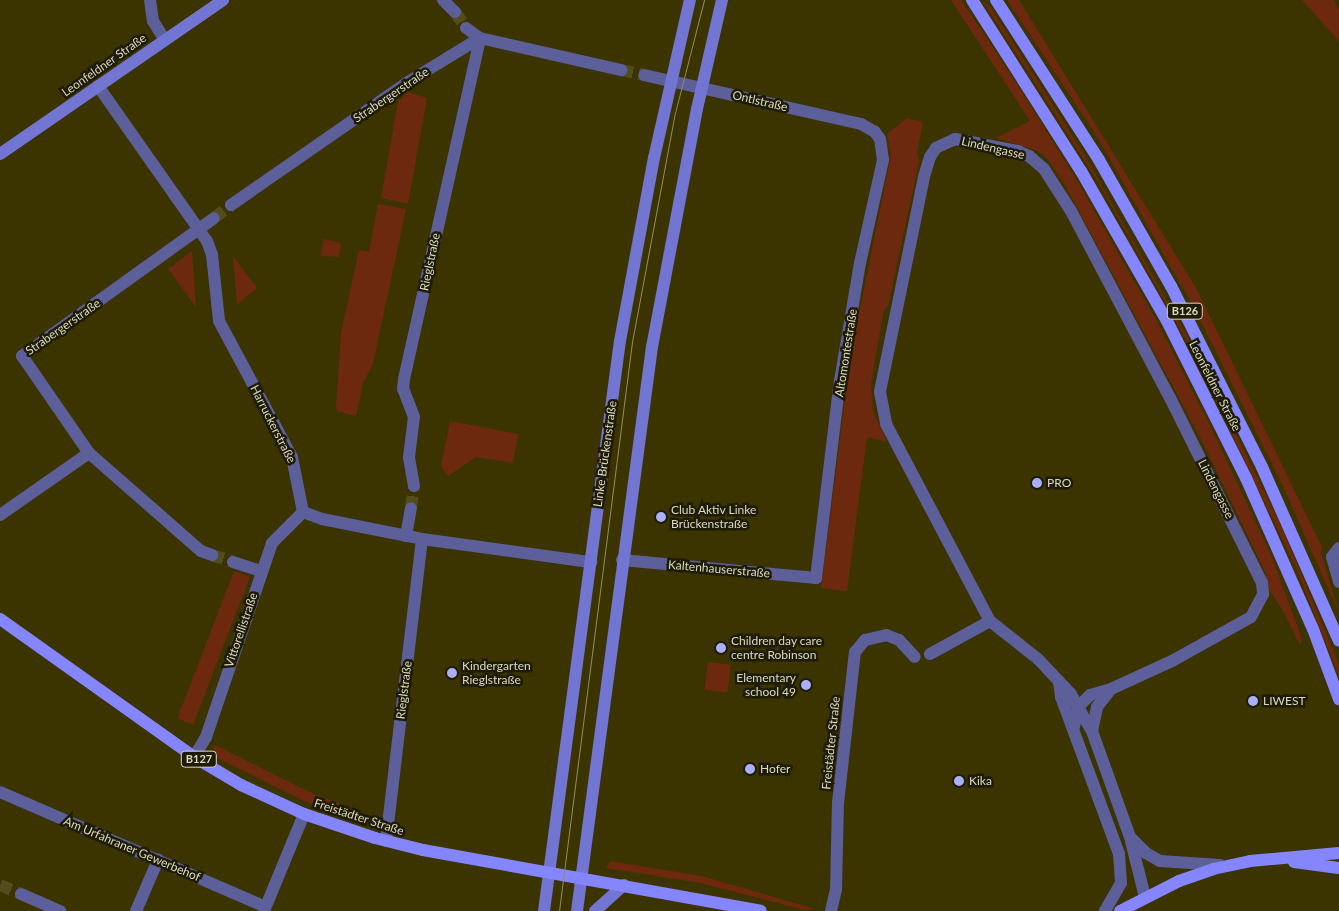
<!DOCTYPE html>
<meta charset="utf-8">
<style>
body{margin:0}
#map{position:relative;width:1339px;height:911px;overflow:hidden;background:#3b3401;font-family:Lato,sans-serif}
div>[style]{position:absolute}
.green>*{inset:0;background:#6c290e;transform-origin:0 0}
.street-tunnel>*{height:12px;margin-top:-6px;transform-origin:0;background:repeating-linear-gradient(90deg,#534d1e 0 12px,transparent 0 18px)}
.street>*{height:12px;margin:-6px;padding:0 6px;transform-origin:6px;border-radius:6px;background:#5c5f99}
.secondary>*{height:12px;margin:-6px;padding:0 6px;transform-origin:6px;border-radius:6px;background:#7375d2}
.primary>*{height:12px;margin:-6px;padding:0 6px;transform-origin:6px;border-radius:6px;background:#8586fe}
.tram>*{height:1px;margin:-0.5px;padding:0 0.5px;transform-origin:0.5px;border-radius:0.5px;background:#918c67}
.dots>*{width:14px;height:14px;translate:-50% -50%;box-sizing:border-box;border:2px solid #1e1b08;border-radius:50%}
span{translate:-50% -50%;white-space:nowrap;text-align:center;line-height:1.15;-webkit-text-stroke:5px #1e1b08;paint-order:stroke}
.shield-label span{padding:1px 4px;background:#1e1b08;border:1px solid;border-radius:4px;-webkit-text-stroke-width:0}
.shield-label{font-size:11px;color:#dcd9c0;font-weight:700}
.street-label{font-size:12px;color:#dcd9c0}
.poi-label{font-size:12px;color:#dcd9c0}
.left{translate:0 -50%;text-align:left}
.right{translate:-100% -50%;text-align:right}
</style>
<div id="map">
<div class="green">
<div style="clip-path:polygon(951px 0,961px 0,1015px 81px,1079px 184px,1155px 318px,1208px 421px,1272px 557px,1302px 639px,1300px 645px,1282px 609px,1269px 590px,1266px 574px,1203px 443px,1065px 185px,1047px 158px,1038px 151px,996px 138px,1030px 121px)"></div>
<div style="clip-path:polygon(982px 0,991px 8px,1084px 154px,1195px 350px,1281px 526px,1339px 664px,1339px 676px,1296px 568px,1193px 352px,1098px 182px)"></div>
<div style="clip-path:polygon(1007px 0,1019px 0,1196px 288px,1322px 547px,1321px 553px,1339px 613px,1282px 484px,1193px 306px,1098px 138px)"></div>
<div style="clip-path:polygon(1302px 0,1334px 0,1339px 10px,1339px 41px)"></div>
<div style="clip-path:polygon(408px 92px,427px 98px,408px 204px,381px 198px,398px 101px)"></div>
<div style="clip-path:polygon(907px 118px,923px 122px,917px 152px,919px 162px,888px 306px,884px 309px,871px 384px,873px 411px,887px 442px,867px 437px,847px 591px,821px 588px,851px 353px,891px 155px,887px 134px)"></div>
<div style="clip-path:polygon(378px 204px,406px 209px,373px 364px,363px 383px,356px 416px,338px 411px,336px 407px,341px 333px,359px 250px,369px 252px)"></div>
<div style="clip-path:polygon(323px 239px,341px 243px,339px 257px,321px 256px)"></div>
<div style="clip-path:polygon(192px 251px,196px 307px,168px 269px)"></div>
<div style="clip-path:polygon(233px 256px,257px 288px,237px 305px)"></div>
<div style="clip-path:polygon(450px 421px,518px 434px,513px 463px,476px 457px,448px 476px,441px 466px)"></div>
<div style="left:234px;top:571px;width:17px;height:158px;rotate:21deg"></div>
<div style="left:708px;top:662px;width:23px;height:28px;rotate:7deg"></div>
<div style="clip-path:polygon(213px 744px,307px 791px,375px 818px,373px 826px,302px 800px,215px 757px)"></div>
<div style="clip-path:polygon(610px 861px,702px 876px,815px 909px,805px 910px,700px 883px,606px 868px)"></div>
</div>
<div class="street-tunnel">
<div style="left:455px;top:12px;width:19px;rotate:55deg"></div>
<div style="left:621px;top:70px;width:24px;rotate:12deg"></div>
<div style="left:214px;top:218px;width:21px;rotate:-37deg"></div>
<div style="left:411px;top:508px;width:22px;rotate:-82deg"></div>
<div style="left:212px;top:555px;width:22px;rotate:18deg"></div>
<div style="left:0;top:885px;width:23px;rotate:23deg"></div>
</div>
<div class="street">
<div style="left:150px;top:0;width:21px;rotate:82deg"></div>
<div style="left:153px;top:21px;width:22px;rotate:58deg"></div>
<div style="left:443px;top:0;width:17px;rotate:45deg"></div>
<div style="left:466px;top:28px;width:17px;rotate:36deg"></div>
<div style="left:480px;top:38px;width:145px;rotate:12.8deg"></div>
<div style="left:98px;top:86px;width:189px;rotate:54.9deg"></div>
<div style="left:207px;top:241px;width:15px;rotate:70deg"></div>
<div style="left:212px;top:255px;width:66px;rotate:83.9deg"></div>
<div style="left:219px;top:321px;width:154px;rotate:61.8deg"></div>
<div style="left:292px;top:457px;width:56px;rotate:78.7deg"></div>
<div style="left:303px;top:512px;width:20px;rotate:20deg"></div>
<div style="left:322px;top:519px;width:102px;rotate:11.3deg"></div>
<div style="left:422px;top:539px;width:171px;rotate:7.8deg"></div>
<div style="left:231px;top:205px;width:216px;rotate:-34.8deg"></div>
<div style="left:408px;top:82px;width:84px;rotate:-31.4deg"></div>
<div style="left:89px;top:453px;width:149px;rotate:41.2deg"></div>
<div style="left:201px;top:551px;width:12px;rotate:20deg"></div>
<div style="left:414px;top:486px;width:29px;rotate:-100deg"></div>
<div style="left:409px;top:457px;width:40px;rotate:-82.9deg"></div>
<div style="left:414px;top:417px;width:30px;rotate:-111deg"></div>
<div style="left:403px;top:389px;width:10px;rotate:-84deg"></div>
<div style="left:404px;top:379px;width:349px;rotate:-77.4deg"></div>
<div style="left:0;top:515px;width:108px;rotate:-34.9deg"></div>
<div style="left:89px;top:453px;width:118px;rotate:-124.6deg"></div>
<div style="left:22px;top:356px;width:236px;rotate:-35.7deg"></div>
<div style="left:406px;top:536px;width:28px;rotate:-80deg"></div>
<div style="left:1339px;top:548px;width:11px;rotate:128deg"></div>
<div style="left:1332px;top:557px;width:26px;rotate:74deg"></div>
<div style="left:622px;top:560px;width:195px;rotate:5.3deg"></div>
<div style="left:816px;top:578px;width:198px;rotate:-83.1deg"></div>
<div style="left:840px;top:381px;width:120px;rotate:-80.4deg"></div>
<div style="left:860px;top:263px;width:106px;rotate:-77.4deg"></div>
<div style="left:883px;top:160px;width:21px;rotate:-98deg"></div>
<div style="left:880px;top:139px;width:9px;rotate:-126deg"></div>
<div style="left:875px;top:132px;width:16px;rotate:-150deg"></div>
<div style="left:861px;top:124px;width:222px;rotate:-167.3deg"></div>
<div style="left:233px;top:562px;width:29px;rotate:18deg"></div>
<div style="left:930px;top:654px;width:68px;rotate:-28.8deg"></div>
<div style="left:1059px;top:682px;width:15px;rotate:82deg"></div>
<div style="left:1061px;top:697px;width:167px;rotate:69.7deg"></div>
<div style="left:1119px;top:854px;width:29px;rotate:86deg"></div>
<div style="left:1121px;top:883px;width:32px;rotate:120deg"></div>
<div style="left:1074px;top:727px;width:20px;rotate:-79deg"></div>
<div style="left:1078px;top:707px;width:17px;rotate:-45deg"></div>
<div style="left:1090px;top:695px;width:22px;rotate:-16deg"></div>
<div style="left:1111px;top:689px;width:67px;rotate:-24.7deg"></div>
<div style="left:1172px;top:661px;width:90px;rotate:-29.1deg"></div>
<div style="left:1251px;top:617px;width:26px;rotate:-62deg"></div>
<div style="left:1263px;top:594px;width:11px;rotate:-95deg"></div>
<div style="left:1262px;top:583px;width:207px;rotate:-116.4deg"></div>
<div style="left:1170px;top:398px;width:212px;rotate:-117.9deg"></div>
<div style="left:1071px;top:211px;width:50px;rotate:-122.7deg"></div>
<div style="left:1044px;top:169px;width:20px;rotate:-139deg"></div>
<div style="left:1029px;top:156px;width:12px;rotate:-156deg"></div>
<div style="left:1018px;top:151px;width:64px;rotate:-169.2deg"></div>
<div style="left:955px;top:139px;width:21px;rotate:155deg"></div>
<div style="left:936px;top:148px;width:11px;rotate:124deg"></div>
<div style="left:930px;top:157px;width:21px;rotate:107deg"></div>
<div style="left:924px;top:177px;width:219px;rotate:101.6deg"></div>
<div style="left:880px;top:392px;width:33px;rotate:79deg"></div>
<div style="left:886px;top:424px;width:223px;rotate:62.2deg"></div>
<div style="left:990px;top:621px;width:61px;rotate:38.4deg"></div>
<div style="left:1038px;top:659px;width:48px;rotate:46.7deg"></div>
<div style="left:1071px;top:694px;width:15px;rotate:62deg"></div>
<div style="left:1078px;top:707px;width:28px;rotate:60deg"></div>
<div style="left:1092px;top:731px;width:113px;rotate:70.3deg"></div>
<div style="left:1130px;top:837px;width:23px;rotate:45deg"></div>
<div style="left:1146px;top:853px;width:16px;rotate:30deg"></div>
<div style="left:1160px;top:861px;width:60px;rotate:3.8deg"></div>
<div style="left:1092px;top:731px;width:25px;rotate:-78deg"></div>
<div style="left:1097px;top:707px;width:23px;rotate:-52deg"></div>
<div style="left:194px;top:757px;width:23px;rotate:-59deg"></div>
<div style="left:206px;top:737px;width:205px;rotate:-71.2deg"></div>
<div style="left:272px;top:543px;width:44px;rotate:-45deg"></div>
<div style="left:0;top:792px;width:288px;rotate:23.4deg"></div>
<div style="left:386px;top:841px;width:304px;rotate:-83.2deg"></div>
<div style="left:1131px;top:841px;width:58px;rotate:76deg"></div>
<div style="left:21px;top:894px;width:43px;rotate:23.6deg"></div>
<div style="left:136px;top:911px;width:56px;rotate:-66.7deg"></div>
<div style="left:264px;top:911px;width:105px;rotate:-67.6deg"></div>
<div style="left:831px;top:911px;width:22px;rotate:-77deg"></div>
<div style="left:836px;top:890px;width:87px;rotate:-88.7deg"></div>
<div style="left:838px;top:803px;width:152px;rotate:-83.6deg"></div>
<div style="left:855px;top:652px;width:16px;rotate:-50deg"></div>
<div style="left:865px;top:640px;width:22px;rotate:-13deg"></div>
<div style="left:886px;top:635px;width:14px;rotate:21deg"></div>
<div style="left:899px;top:640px;width:23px;rotate:47deg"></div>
</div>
<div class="secondary">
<div style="left:0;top:154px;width:271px;rotate:-34.6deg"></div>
<div style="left:544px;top:911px;width:575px;rotate:-82.41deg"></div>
<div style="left:620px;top:341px;width:186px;rotate:-79.5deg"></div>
<div style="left:654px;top:158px;width:162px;rotate:-77.2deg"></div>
<div style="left:577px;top:911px;width:569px;rotate:-82.43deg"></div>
<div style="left:652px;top:347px;width:242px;rotate:-79.3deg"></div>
<div style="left:697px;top:109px;width:112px;rotate:-77.1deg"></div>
<div style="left:595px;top:911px;width:39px;rotate:-42deg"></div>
</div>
<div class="primary">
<div style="left:972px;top:0;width:203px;rotate:57.5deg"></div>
<div style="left:1081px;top:171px;width:173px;rotate:60.2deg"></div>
<div style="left:1167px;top:321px;width:176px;rotate:63.3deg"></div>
<div style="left:1246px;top:478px;width:165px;rotate:66.1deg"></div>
<div style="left:1313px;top:629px;width:75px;rotate:69.6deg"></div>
<div style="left:996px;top:0;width:190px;rotate:57.2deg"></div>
<div style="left:1099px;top:160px;width:145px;rotate:60.3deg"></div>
<div style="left:1171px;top:286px;width:203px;rotate:63.3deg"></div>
<div style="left:1262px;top:467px;width:190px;rotate:66.1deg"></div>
<div style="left:0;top:619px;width:238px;rotate:35.4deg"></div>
<div style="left:194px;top:757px;width:55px;rotate:30.8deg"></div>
<div style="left:241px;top:785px;width:69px;rotate:24.7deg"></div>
<div style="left:304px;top:814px;width:75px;rotate:18.7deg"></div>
<div style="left:375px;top:838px;width:49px;rotate:14deg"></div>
<div style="left:423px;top:850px;width:343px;rotate:10.2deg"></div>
<div style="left:1294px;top:862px;width:45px;rotate:7.6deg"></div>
<div style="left:1120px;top:911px;width:66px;rotate:-27deg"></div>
<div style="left:1179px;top:881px;width:36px;rotate:-19deg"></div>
<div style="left:1213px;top:869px;width:38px;rotate:-12deg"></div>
<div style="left:1250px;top:861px;width:89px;rotate:-5.1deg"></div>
</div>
<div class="tram">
<div style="left:559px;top:911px;width:574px;rotate:-82.69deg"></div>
<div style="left:632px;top:342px;width:233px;rotate:-79.4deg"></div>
<div style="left:675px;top:113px;width:117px;rotate:-75.6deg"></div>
</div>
<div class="dots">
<div style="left:1037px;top:483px;background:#aab0fb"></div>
<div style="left:661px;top:517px;background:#aab0fb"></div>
<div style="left:721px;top:648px;background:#aab0fb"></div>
<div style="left:452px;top:673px;background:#aab0fb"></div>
<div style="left:806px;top:685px;background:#aab0fb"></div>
<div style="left:1253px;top:701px;background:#aab0fb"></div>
<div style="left:750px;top:769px;background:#aab0fb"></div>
<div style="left:959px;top:781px;background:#aab0fb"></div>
</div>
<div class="shield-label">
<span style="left:1185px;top:311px">B126</span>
<span style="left:199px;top:759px">B127</span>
</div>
<div class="street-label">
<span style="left:104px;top:65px;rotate:-35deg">Leonfeldner Straße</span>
<span style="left:391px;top:95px;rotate:-34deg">Strabergerstraße</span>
<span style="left:760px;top:101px;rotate:13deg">Ontlstraße</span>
<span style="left:993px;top:148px;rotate:13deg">Lindengasse</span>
<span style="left:430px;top:262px;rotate:-78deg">Rieglstraße</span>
<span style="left:63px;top:327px;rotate:-35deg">Strabergerstraße</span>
<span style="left:846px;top:353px;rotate:-81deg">Altomontestraße</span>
<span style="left:1215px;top:386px;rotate:63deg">Leonfeldner Straße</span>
<span style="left:273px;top:424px;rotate:63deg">Harruckerstraße</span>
<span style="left:605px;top:454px;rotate:-82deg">Linke Brückenstraße</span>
<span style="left:1216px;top:489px;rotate:63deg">Lindengasse</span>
<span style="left:719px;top:569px;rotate:5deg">Kaltenhauserstraße</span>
<span style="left:241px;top:630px;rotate:-71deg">Vittorellistraße</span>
<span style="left:404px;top:690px;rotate:-83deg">Rieglstraße</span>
<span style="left:831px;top:743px;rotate:-84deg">Freistädter Straße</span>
<span style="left:359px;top:817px;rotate:18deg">Freistädter Straße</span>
<span style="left:132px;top:849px;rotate:23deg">Am Urfahraner Gewerbehof</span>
</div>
<div class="poi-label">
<span class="left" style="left:1047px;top:483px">PRO</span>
<span class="left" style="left:671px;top:517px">Club Aktiv Linke<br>Brückenstraße</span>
<span class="left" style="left:731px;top:648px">Children day care<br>centre Robinson</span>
<span class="left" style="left:462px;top:673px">Kindergarten<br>Rieglstraße</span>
<span class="right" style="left:796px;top:685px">Elementary<br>school 49</span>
<span class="left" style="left:1263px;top:701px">LIWEST</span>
<span class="left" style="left:760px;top:769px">Hofer</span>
<span class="left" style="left:969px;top:781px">Kika</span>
</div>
</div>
